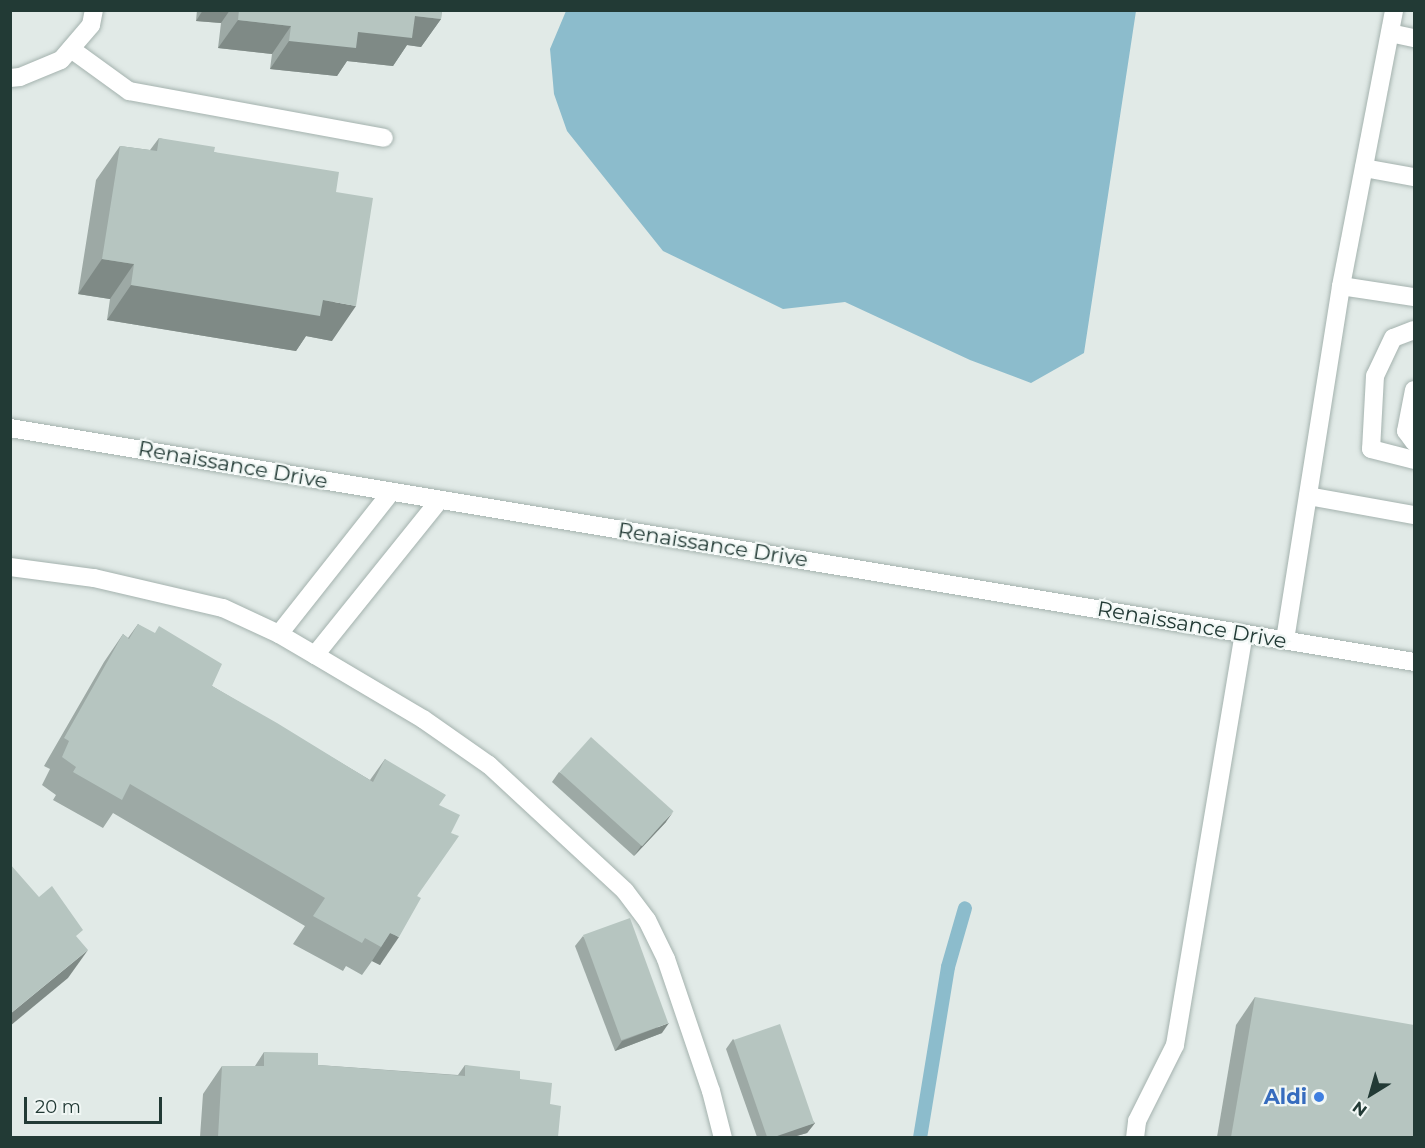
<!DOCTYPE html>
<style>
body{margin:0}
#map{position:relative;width:1425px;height:1148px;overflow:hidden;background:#e1eae7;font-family:Montserrat,sans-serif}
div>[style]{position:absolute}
.water>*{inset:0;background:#8cbccc}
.stream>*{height:14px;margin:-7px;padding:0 7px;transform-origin:7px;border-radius:7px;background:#8cbccc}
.roads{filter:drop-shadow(0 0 2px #a4b2ae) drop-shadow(0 0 2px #a4b2ae)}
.service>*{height:18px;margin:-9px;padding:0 9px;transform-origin:9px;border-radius:9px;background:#fff}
.minor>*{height:18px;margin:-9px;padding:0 9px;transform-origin:9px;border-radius:9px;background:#fff}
.wall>*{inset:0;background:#9da9a5}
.shaded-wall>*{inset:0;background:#7f8a86}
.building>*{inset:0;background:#b6c5c0;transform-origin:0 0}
.dots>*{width:16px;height:16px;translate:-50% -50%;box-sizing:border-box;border:3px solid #f1f7f5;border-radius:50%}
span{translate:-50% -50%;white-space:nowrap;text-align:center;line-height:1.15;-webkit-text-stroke:4.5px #f1f7f5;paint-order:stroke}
.street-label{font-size:21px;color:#223a35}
.shop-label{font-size:21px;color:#366cbe;font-weight:700}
.right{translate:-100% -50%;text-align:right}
.frame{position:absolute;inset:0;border:12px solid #223a35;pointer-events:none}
.north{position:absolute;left:1341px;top:1064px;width:60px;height:60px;-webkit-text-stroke:4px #f1f7f5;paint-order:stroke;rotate:217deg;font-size:16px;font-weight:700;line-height:24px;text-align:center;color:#223a35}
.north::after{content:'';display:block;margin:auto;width:21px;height:27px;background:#223a35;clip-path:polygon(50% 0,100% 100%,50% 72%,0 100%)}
.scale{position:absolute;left:24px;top:1097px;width:138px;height:27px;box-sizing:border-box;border:3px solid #223a35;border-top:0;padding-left:8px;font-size:18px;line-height:21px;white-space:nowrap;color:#223a35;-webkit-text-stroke:4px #f1f7f5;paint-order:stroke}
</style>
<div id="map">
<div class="water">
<div style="clip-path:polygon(566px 11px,1136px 11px,1084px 353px,1031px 383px,970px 360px,845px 302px,783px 309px,663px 251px,567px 131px,554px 94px,550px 49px)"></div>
</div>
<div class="stream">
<div style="left:920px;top:1138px;width:173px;rotate:-80.7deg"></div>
<div style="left:948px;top:967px;width:61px;rotate:-73.9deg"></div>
</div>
<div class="roads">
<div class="service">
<div style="left:1390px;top:33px;width:25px;rotate:12deg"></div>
<div style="left:1364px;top:168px;width:51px;rotate:10.2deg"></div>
<div style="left:1341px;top:286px;width:74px;rotate:8.6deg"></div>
<div style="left:1414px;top:330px;width:22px;rotate:159deg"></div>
<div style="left:1393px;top:338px;width:42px;rotate:115.3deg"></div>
<div style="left:1375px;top:376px;width:73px;rotate:93.1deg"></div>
<div style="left:1371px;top:449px;width:44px;rotate:14.3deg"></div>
<div style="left:1414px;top:390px;width:42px;rotate:101deg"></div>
<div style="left:1406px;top:431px;width:14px;rotate:54deg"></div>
<div style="left:1308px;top:496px;width:108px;rotate:10.2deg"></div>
<div style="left:10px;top:567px;width:85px;rotate:7.5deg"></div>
<div style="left:94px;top:578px;width:132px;rotate:13.1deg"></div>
<div style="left:223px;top:608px;width:62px;rotate:24.9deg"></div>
<div style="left:279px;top:634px;width:42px;rotate:30.3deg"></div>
<div style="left:315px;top:655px;width:126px;rotate:30.7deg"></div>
<div style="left:423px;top:719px;width:80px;rotate:34.9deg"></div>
<div style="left:489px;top:765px;width:185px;rotate:42.8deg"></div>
<div style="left:625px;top:891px;width:36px;rotate:53deg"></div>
<div style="left:647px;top:920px;width:43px;rotate:64deg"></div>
<div style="left:666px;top:959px;width:139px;rotate:71.2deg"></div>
<div style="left:711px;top:1091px;width:49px;rotate:75.7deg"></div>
<div style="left:279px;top:634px;width:181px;rotate:-51.7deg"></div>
<div style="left:1285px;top:640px;width:358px;rotate:-81deg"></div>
<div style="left:1341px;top:286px;width:281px;rotate:-79.1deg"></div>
<div style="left:315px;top:655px;width:198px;rotate:-51.2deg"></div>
<div style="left:1135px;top:1138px;width:17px;rotate:-83deg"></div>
<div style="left:1137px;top:1121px;width:85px;rotate:-63.4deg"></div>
<div style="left:1175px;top:1045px;width:417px;rotate:-80.5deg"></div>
</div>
<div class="minor">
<div style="left:71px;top:49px;width:72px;rotate:35.9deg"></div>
<div style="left:129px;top:91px;width:259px;rotate:10.4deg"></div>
<div style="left:10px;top:78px;width:10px;rotate:-6deg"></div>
<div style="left:20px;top:77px;width:44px;rotate:-22.5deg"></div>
<div style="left:61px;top:60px;width:46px;rotate:-49.4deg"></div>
<div style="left:91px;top:25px;width:15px;rotate:-79deg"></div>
<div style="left:10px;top:428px;width:1423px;rotate:9.46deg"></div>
</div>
</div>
<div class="wall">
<div style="clip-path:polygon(197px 10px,442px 10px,441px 19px,421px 47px,407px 45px,393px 66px,347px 61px,337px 76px,270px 69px,272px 54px,218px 48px,221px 23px,196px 21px)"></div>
<div style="clip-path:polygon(159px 138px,214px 152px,336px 192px,332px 341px,306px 336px,296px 351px,107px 320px,110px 299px,78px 294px,96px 180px,120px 146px,150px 150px)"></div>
<div style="clip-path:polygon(138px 624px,212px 686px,370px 780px,385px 759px,439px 805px,417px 896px,380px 965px,372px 961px,362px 975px,346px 966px,343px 971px,293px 944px,305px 926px,113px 813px,103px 828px,53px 800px,56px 795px,42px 785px,50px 769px,44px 766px,104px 662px,123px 634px,128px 638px)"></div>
<div style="clip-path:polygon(559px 772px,666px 822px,634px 856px,552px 782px)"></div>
<div style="clip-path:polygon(583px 936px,662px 1033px,615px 1051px,575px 946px)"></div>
<div style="clip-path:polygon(1255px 997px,1414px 1137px,1217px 1137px,1236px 1025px)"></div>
<div style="clip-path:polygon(733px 1039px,815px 1123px,807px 1133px,793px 1137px,757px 1137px,726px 1049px)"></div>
<div style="clip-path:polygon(264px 1052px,318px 1065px,458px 1075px,465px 1065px,520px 1079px,550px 1104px,558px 1137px,200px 1137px,203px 1094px,222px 1066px,255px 1066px)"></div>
</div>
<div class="shaded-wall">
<div style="clip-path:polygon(203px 10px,230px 10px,221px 23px,196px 21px)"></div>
<div style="clip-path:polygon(415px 16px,441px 19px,421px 47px,407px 45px,393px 66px,347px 61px,337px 76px,270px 69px,289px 41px,358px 32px)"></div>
<div style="clip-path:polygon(238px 20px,291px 26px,272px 54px,218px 48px)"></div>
<div style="clip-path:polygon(102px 259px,134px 264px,110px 299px,78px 294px)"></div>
<div style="clip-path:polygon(131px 285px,323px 300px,356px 306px,332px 341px,306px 336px,296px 351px,107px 320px)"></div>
<div style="clip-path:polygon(673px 812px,666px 822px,634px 856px,641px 846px)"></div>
<div style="clip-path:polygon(390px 933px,399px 937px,380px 965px,372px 961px)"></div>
<div style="clip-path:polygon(88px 950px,68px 978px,10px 1026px,10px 1014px)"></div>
<div style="clip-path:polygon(669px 1023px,662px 1033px,615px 1051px,622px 1041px)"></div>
<div style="clip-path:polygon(815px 1123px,807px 1133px,793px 1137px,768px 1137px)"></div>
</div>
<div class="building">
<div style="clip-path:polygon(239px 10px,442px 10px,441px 19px,415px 16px,412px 38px,358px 32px,356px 48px,289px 41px,291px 26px,238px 20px)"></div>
<div style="clip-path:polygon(159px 138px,215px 147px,214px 152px,339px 172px,336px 192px,373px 198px,356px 306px,323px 300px,320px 316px,131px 285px,134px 264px,102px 259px,120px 146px,157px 151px)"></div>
<div style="clip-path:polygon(138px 624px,155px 633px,159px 626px,222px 664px,212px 686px,277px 723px,373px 782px,385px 759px,446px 795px,439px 805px,460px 815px,451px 833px,459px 836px,417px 896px,421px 898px,399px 937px,390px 933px,381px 947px,365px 938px,362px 943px,313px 916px,325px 898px,130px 784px,122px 800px,73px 772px,76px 767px,62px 757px,69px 741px,64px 738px,123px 634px,129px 639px)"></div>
<div style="left:591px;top:737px;width:111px;height:47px;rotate:42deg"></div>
<div style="clip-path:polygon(10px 864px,39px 897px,52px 886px,83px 930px,76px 936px,88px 950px,10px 1014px)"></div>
<div style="left:630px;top:918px;width:112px;height:50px;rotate:70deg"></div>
<div style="clip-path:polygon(1255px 997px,1414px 1025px,1414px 1137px,1231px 1137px)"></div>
<div style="left:780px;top:1024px;width:105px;height:49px;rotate:71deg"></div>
<div style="clip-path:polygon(264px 1052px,318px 1053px,318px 1065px,465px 1076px,465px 1065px,520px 1071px,520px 1079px,552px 1083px,550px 1104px,561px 1106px,558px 1137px,218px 1137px,222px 1066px,264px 1066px)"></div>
</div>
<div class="dots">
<div style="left:1319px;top:1097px;background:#3f7fe0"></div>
</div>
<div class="street-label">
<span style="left:233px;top:465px;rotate:10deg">Renaissance Drive</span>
<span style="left:713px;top:545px;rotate:9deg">Renaissance Drive</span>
<span style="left:1192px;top:625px;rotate:10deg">Renaissance Drive</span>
</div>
<div class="shop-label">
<span class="right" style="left:1307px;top:1097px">Aldi</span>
</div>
<div class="frame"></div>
<div class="north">N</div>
<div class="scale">20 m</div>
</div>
